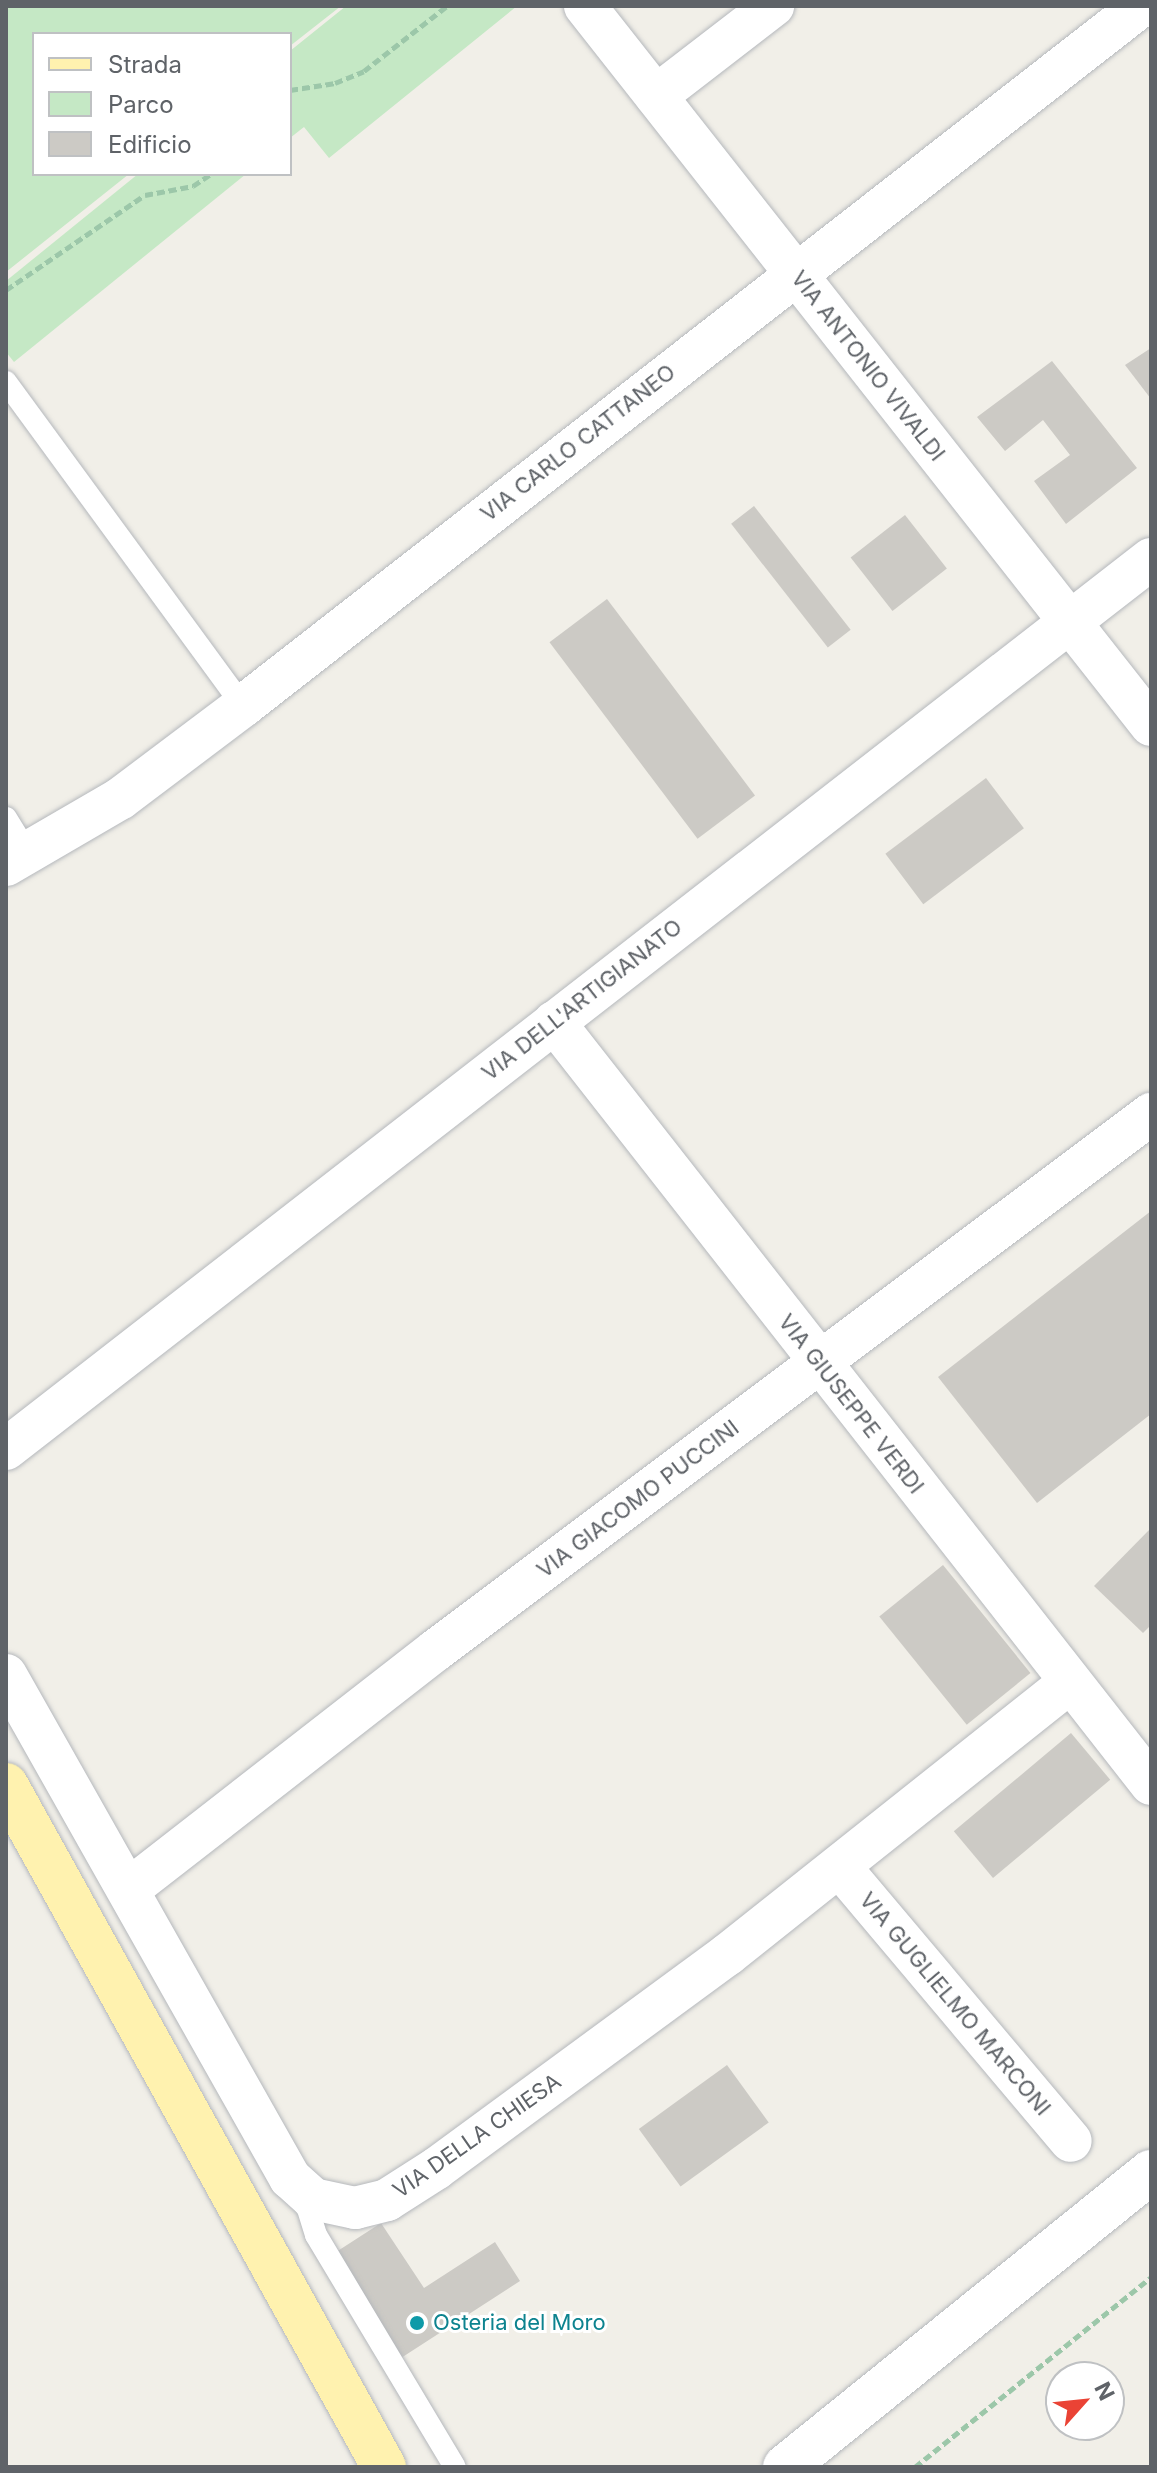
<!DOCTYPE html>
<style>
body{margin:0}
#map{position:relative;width:1157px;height:2473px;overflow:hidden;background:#f1efe8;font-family:Inter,sans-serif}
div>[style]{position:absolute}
.green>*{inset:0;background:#c5e8c5}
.building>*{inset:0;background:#cccac5;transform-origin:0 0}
.path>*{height:5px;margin-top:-2.5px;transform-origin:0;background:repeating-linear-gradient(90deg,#9cc7a9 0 8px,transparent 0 12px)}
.roads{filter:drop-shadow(0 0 2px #b5b8bc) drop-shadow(0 0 2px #b5b8bc)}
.lane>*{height:22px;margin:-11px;padding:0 11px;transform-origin:11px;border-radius:11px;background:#fff}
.street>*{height:42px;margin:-21px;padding:0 21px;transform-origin:21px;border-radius:21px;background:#fff}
.secondary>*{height:44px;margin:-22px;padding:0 22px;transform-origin:22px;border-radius:22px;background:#fff}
.primary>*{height:44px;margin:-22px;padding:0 22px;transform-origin:22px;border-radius:22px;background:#fff2af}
.dots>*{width:22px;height:22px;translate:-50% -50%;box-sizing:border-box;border:4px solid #fff;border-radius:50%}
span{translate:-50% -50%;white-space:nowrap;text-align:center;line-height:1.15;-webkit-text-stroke:6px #fff;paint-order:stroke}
.street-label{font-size:22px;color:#5f6368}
.culture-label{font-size:22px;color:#0d838f}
.left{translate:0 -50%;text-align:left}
.frame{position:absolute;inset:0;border:8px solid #5f6368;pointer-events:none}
.legend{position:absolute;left:32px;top:32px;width:260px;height:144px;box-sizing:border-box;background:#fff;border:2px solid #bfc1c3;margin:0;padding:10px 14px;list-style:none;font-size:24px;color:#5f6368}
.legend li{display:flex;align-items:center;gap:16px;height:40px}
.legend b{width:40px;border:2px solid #bfc1c3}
.north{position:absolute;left:1045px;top:2361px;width:80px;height:80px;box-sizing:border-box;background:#fff;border:2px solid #bfc1c3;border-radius:50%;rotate:63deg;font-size:22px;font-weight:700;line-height:32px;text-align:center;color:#5f6368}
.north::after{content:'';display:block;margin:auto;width:28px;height:36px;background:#ea4335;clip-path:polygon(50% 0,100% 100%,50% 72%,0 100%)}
</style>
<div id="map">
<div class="green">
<div style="clip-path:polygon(6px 6px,341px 6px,290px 46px,290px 34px,34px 34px,34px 174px,129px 174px,6px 272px)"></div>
<div style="clip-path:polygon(346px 6px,517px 6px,329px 158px,304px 127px,290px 138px,290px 51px)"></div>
<div style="clip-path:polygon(138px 174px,246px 174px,14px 362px,6px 352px,6px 281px)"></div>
</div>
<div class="building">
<div style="clip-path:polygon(1151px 348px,1151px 399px,1125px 365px)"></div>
<div style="clip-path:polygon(1052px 361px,1137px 468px,1066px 524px,1034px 481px,1070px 455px,1043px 420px,1005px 451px,977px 417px)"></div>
<div style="left:754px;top:506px;width:157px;height:29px;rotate:52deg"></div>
<div style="left:905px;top:515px;width:68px;height:69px;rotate:52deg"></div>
<div style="left:607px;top:599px;width:246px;height:72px;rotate:53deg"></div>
<div style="left:986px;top:778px;width:63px;height:126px;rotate:53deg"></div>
<div style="clip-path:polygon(1151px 1211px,1151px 1414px,1037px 1503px,938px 1377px)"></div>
<div style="clip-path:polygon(1151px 1528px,1151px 1625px,1143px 1633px,1094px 1586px)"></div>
<div style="left:943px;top:1565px;width:139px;height:82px;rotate:51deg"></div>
<div style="left:1071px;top:1733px;width:61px;height:153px;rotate:50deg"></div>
<div style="left:727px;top:2065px;width:71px;height:109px;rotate:54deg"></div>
<div style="clip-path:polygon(381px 2223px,424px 2288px,495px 2242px,520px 2281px,401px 2358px,333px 2254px)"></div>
</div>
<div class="path">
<div style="left:290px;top:90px;width:46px;rotate:-8.8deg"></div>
<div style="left:335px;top:83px;width:31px;rotate:-22deg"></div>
<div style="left:364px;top:71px;width:105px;rotate:-38.1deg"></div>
<div style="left:6px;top:290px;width:168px;rotate:-34.4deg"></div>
<div style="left:145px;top:195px;width:49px;rotate:-10.6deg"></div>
<div style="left:193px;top:186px;width:22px;rotate:-34deg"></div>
<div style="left:915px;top:2467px;width:303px;rotate:-38.8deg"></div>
</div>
<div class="roads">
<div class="lane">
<div style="left:6px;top:382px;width:401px;rotate:53.8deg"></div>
<div style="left:6px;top:818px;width:42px;rotate:58.6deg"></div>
<div style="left:303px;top:2193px;width:44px;rotate:72.8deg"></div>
<div style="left:316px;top:2235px;width:270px;rotate:59.1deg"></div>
</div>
<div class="street">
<div style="left:585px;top:6px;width:915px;rotate:51.79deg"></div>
<div style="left:656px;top:96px;width:148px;rotate:-37.6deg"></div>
<div style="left:6px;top:865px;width:133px;rotate:-30.2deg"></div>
<div style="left:121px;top:798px;width:153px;rotate:-37deg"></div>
<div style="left:243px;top:706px;width:1139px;rotate:-37.94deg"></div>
<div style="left:554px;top:1022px;width:968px;rotate:51.92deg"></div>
<div style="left:6px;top:1449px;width:1450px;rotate:-37.86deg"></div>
<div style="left:6px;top:1675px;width:578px;rotate:60.55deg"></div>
<div style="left:290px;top:2178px;width:31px;rotate:42deg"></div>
<div style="left:313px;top:2199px;width:43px;rotate:12.1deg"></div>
<div style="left:355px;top:2208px;width:33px;rotate:-14deg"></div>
<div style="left:387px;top:2200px;width:59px;rotate:-32.6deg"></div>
<div style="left:437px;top:2168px;width:360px;rotate:-36.3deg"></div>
<div style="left:727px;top:1955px;width:438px;rotate:-38.5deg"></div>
<div style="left:840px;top:1867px;width:358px;rotate:49.9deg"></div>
<div style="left:129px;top:1889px;width:389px;rotate:-37.9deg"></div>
<div style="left:436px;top:1650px;width:894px;rotate:-36.86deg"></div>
</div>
<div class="secondary">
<div style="left:785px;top:2467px;width:470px;rotate:-38.9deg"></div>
</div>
<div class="primary">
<div style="left:6px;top:1785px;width:780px;rotate:61deg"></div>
</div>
</div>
<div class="dots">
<div style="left:417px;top:2323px;background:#0f9aa8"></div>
</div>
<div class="street-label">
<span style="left:868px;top:366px;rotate:52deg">VIA ANTONIO VIVALDI</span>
<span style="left:578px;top:443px;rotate:-38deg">VIA CARLO CATTANEO</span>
<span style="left:582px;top:1000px;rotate:-38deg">VIA DELL'ARTIGIANATO</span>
<span style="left:851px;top:1404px;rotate:52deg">VIA GIUSEPPE VERDI</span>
<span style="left:638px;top:1499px;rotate:-37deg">VIA GIACOMO PUCCINI</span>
<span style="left:955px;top:2004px;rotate:50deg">VIA GUGLIELMO MARCONI</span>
<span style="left:477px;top:2136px;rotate:-35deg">VIA DELLA CHIESA</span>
</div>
<div class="culture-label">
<span class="left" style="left:433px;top:2323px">Osteria del Moro</span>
</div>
<div class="frame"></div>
<ul class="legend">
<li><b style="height:10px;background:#fff2af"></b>Strada</li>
<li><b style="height:22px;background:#c5e8c5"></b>Parco</li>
<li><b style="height:22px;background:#cccac5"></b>Edificio</li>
</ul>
<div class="north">N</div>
</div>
